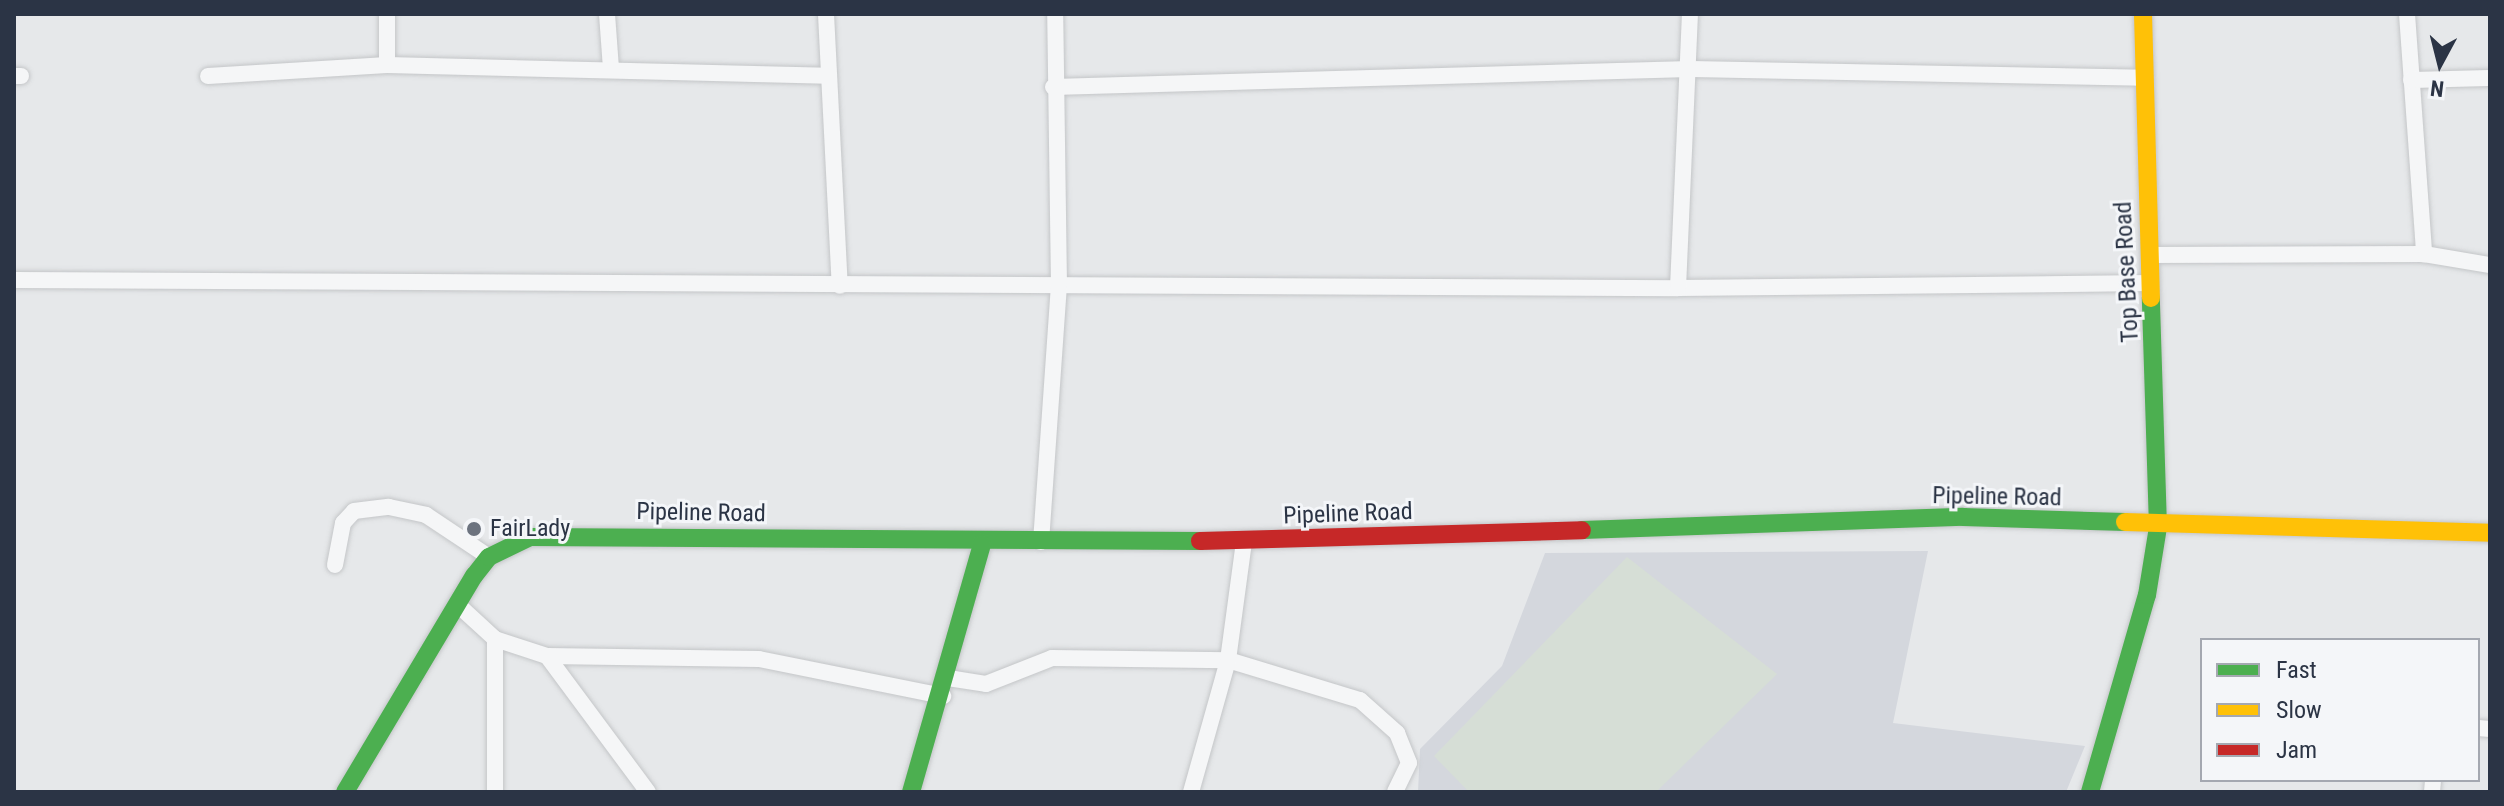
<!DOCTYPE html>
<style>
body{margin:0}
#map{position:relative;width:2504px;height:806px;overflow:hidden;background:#e6e8ea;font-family:"Roboto Condensed",sans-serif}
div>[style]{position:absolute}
.built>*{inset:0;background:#d4d7dd}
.green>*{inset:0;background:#d6ded6}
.roads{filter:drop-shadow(0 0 2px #c4c6c8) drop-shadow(0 0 2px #c4c6c8)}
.street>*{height:16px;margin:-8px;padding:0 8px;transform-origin:8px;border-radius:8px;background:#f5f6f7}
.fast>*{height:18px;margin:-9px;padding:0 9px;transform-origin:9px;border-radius:9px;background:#4caf50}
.slow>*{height:18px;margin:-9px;padding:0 9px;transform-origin:9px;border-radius:9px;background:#ffc107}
.jam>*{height:18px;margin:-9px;padding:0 9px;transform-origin:9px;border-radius:9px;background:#c62828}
.dots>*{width:22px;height:22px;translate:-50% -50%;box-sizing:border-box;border:4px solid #f4f6f9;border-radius:50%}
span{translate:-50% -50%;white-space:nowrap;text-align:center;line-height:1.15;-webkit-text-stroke:6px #f4f6f9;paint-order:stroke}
.street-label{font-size:24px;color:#2b3445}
.poi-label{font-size:24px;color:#2b3445}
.left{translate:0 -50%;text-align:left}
.frame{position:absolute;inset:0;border:16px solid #2b3445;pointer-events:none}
.legend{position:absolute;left:2200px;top:638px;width:280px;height:144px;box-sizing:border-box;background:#f4f6f9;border:2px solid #a4a8b1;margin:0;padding:10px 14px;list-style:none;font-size:24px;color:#2b3445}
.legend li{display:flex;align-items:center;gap:16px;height:40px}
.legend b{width:40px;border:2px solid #a4a8b1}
.north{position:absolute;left:2400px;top:24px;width:80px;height:80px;-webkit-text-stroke:6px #f4f6f9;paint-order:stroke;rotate:187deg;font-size:22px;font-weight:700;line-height:32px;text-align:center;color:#2b3445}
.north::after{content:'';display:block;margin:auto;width:28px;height:36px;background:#2b3445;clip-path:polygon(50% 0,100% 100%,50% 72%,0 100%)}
</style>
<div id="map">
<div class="built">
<div style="clip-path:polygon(1928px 551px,1893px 723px,2085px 746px,2066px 792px,1418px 792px,1420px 749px,1502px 666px,1545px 553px)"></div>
</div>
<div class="green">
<div style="clip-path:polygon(1627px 557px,1777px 674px,1656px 792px,1469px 792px,1434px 756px)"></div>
</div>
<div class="roads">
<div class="street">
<div style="left:387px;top:14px;width:51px;rotate:90deg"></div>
<div style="left:607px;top:14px;width:55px;rotate:85.8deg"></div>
<div style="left:826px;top:14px;width:272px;rotate:87.1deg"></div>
<div style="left:2407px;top:14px;width:241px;rotate:85.9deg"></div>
<div style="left:14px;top:76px;width:7px"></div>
<div style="left:208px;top:76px;width:179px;rotate:-3.5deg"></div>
<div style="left:387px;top:65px;width:440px;rotate:1.4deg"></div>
<div style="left:2411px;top:80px;width:79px;rotate:-1.5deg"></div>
<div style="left:1053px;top:87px;width:638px;rotate:-1.62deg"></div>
<div style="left:1691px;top:69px;width:453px;rotate:1.1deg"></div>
<div style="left:2150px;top:255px;width:274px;rotate:-0.2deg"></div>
<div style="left:2424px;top:254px;width:67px;rotate:9.5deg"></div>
<div style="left:14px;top:280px;width:1664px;rotate:0.28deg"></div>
<div style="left:1678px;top:288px;width:473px;rotate:-0.6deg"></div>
<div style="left:1678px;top:288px;width:274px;rotate:-87.5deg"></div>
<div style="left:1041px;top:542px;width:257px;rotate:-86deg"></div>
<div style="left:1059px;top:286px;width:272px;rotate:-90.8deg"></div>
<div style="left:335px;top:565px;width:43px;rotate:-79.2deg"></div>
<div style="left:343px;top:523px;width:16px;rotate:-47deg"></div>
<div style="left:354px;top:511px;width:35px;rotate:-7deg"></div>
<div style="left:389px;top:507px;width:38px;rotate:12deg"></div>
<div style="left:426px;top:515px;width:76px;rotate:33.7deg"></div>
<div style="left:457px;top:604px;width:52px;rotate:42.6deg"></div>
<div style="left:495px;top:639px;width:55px;rotate:18.1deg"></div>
<div style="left:547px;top:656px;width:212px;rotate:0.8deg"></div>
<div style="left:759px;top:659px;width:188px;rotate:11.4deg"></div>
<div style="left:547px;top:656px;width:169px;rotate:53.4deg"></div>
<div style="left:948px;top:678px;width:38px;rotate:9deg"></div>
<div style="left:986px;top:684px;width:71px;rotate:-21.5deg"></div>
<div style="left:1052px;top:658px;width:176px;rotate:0.7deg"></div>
<div style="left:1228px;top:660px;width:138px;rotate:16.9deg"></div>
<div style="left:1360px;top:700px;width:50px;rotate:41.7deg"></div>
<div style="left:1397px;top:733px;width:32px;rotate:68deg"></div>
<div style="left:1409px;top:763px;width:32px;rotate:116deg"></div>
<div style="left:2478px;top:728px;width:12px;rotate:5deg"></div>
<div style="left:495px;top:792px;width:153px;rotate:-90deg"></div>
<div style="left:1191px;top:792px;width:137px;rotate:-74.3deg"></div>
<div style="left:1228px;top:660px;width:120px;rotate:-82.3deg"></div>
<div style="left:2432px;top:792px;width:12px;rotate:-85deg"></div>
</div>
<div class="fast">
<div style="left:1582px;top:530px;width:381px;rotate:-2deg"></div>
<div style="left:1963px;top:517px;width:162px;rotate:1.8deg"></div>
<div style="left:345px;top:792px;width:252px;rotate:-59.2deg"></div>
<div style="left:474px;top:576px;width:24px;rotate:-52deg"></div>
<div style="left:489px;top:557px;width:46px;rotate:-26deg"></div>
<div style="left:530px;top:537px;width:670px;rotate:0.34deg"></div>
<div style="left:911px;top:792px;width:258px;rotate:-74deg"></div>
<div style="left:2090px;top:792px;width:205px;rotate:-73.9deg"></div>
<div style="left:2147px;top:595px;width:69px;rotate:-80.8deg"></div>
<div style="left:2158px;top:527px;width:229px;rotate:-91.8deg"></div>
</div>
<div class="slow">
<div style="left:2143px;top:14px;width:284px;rotate:88.4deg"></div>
<div style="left:2125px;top:522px;width:365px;rotate:1.7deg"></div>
</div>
<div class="jam">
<div style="left:1200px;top:541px;width:382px;rotate:-1.6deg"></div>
</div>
</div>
<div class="dots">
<div style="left:474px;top:529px;background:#6c737f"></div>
</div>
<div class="street-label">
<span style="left:2127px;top:272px;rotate:-93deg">Top Base Road</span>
<span style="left:1997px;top:497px;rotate:1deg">Pipeline Road</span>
<span style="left:701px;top:513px;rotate:1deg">Pipeline Road</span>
<span style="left:1348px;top:514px;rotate:-2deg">Pipeline Road</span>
</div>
<div class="poi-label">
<span class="left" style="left:490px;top:529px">FairLady</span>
</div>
<div class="frame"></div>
<ul class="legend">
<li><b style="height:10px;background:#4caf50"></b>Fast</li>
<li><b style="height:10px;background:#ffc107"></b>Slow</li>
<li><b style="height:10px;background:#c62828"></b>Jam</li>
</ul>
<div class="north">N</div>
</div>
